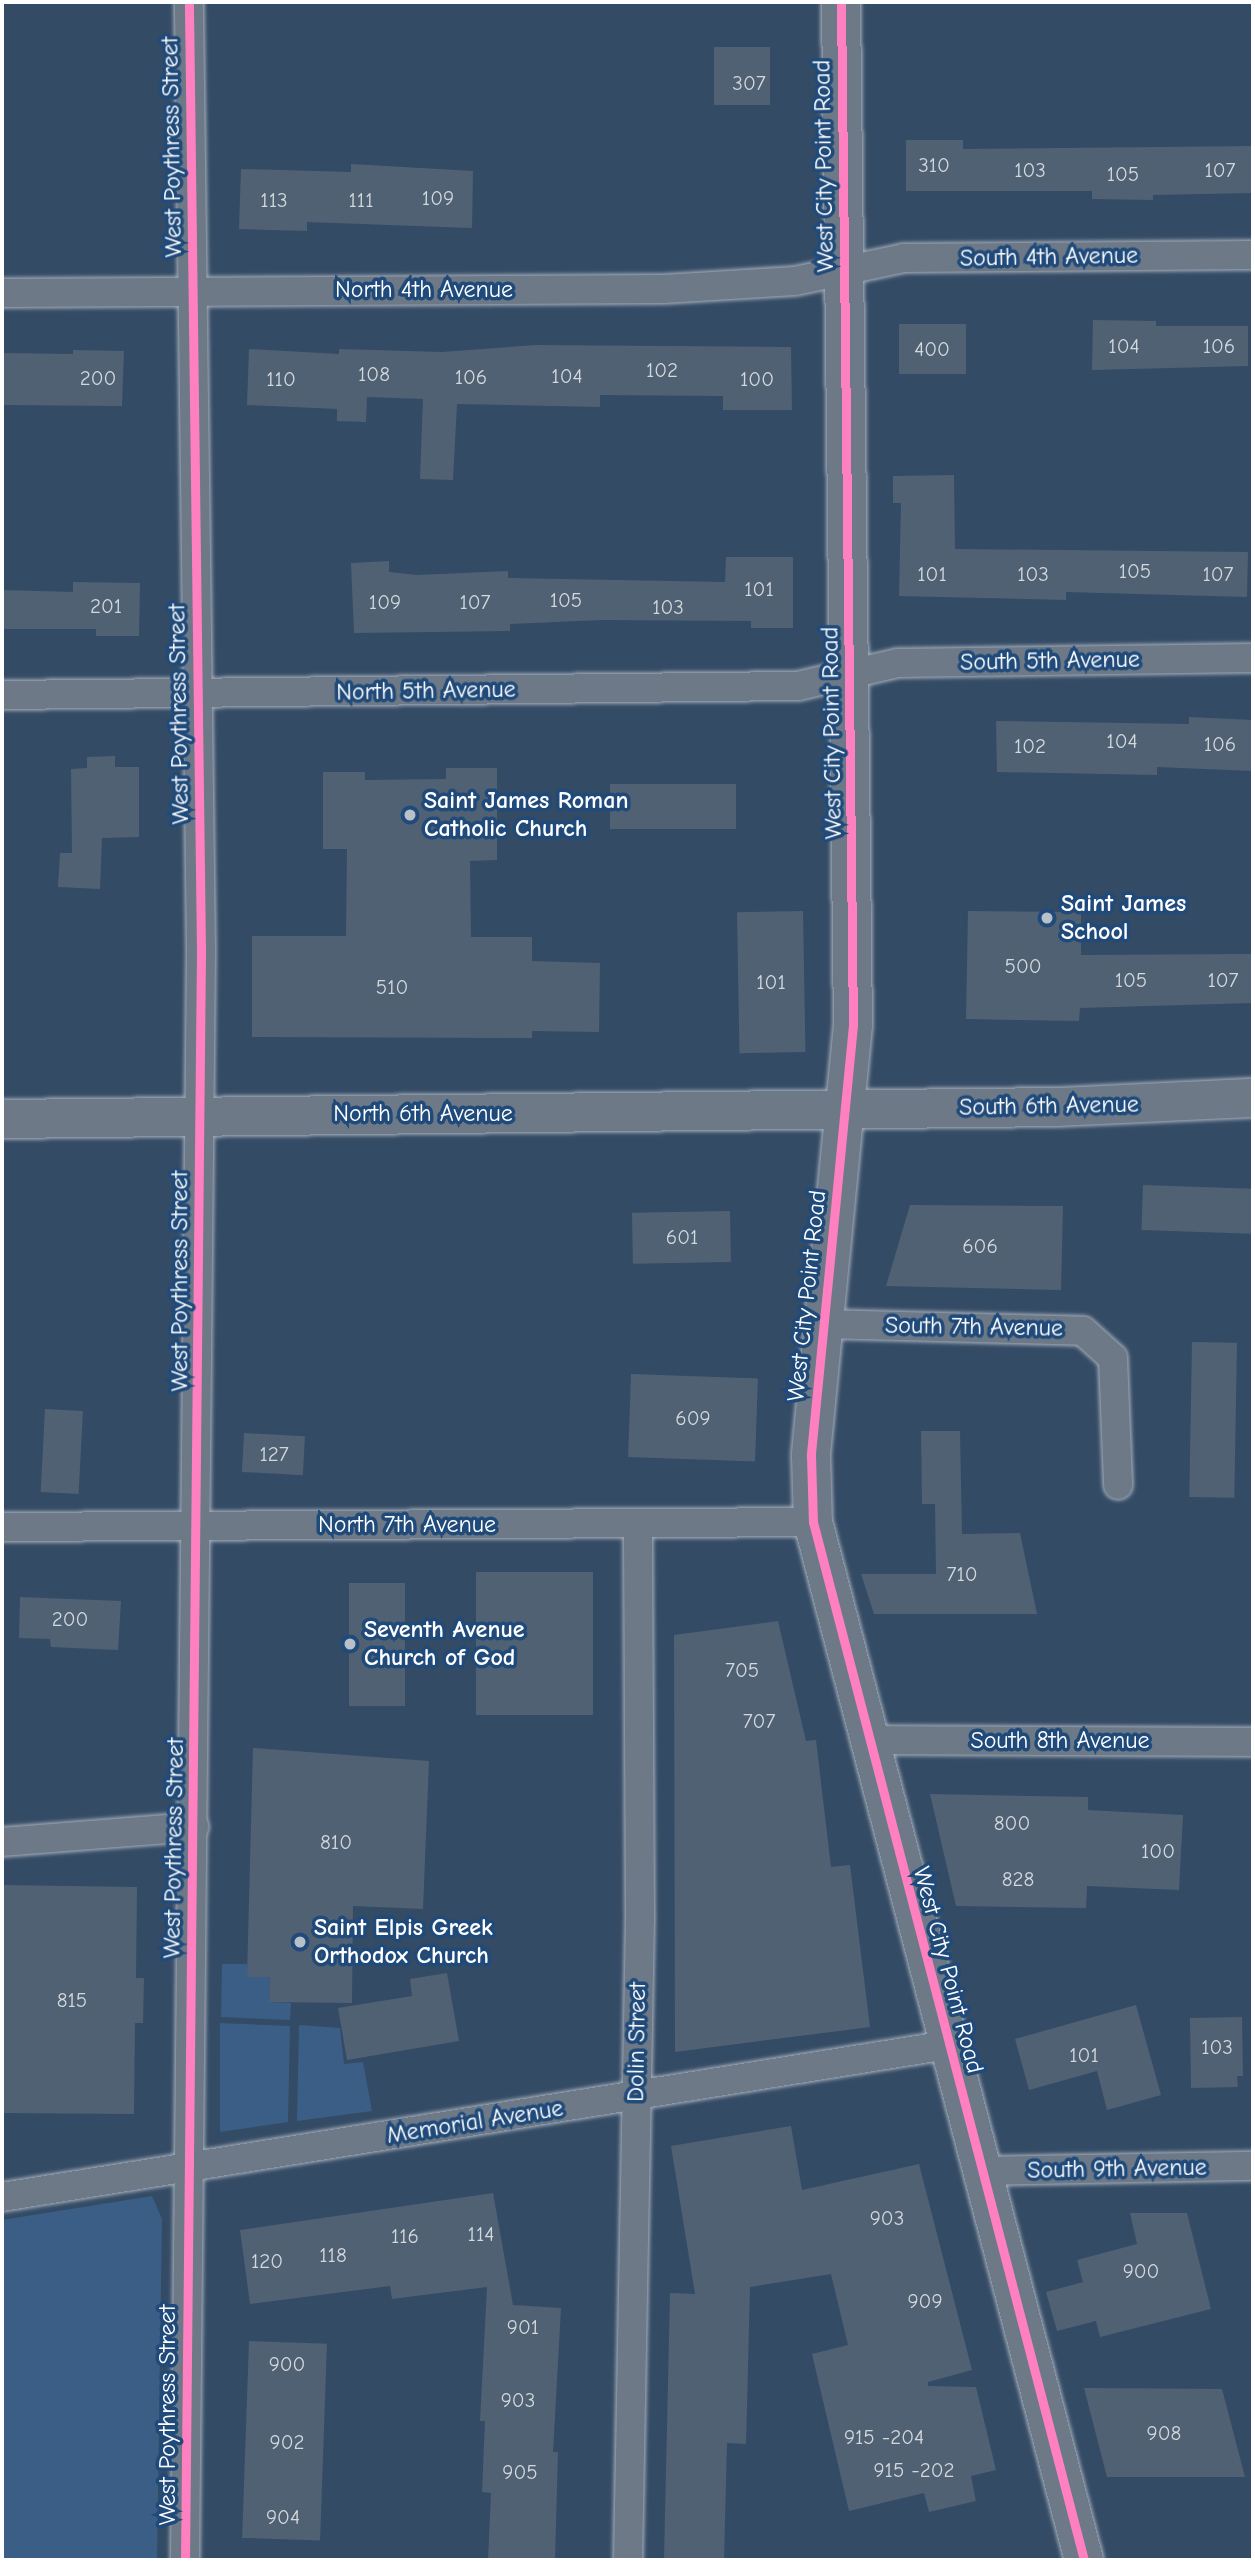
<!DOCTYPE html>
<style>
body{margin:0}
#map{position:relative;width:1255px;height:2562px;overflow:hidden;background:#344b65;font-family:"Comic Neue",sans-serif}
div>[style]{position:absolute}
.green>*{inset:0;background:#3b5e86}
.building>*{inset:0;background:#506174;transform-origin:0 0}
.roads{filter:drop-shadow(0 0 2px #a4aeba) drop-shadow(0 0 2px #a4aeba)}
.street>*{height:28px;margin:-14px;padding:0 14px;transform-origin:14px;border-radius:14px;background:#6d7986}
.secondary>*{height:38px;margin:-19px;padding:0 19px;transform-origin:19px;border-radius:19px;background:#6d7986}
.primary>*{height:38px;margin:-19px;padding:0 19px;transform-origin:19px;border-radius:19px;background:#6d7986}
.cycleway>*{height:9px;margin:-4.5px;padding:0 4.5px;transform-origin:4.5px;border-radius:4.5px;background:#ff80c0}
.dots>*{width:19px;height:19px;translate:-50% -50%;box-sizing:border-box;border:4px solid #1f4a7a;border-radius:50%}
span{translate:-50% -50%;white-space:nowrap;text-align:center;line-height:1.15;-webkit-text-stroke:7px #1f4a7a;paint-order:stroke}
.number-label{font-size:21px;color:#d3d8dc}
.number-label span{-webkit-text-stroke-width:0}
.street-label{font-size:24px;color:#fff}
.poi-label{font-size:24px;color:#fff;font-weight:700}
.left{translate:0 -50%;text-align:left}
.frame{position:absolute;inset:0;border:4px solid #fff;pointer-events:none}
</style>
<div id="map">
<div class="green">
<div style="clip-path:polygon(222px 1964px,247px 1964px,247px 1977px,270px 1977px,269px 2002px,291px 2003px,290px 2020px,221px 2017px)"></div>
<div style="clip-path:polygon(220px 2023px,290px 2026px,288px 2122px,220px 2132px)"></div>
<div style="clip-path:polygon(299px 2025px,340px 2028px,344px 2064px,363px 2062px,372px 2111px,297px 2121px)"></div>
<div style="clip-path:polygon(152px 2196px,162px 2219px,157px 2560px,2px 2560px,2px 2220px)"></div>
</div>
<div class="building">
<div style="left:714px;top:47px;width:56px;height:58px"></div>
<div style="clip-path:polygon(906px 140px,963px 140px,963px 149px,1253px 146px,1253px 193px,1153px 195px,1153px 200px,1092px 199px,1092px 191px,906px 191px)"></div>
<div style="clip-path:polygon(351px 164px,473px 171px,472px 228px,307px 222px,307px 231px,239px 229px,241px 169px,351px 172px)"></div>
<div style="clip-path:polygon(1093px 320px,1156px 321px,1156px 326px,1248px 326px,1248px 366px,1092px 370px)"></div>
<div style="left:899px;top:324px;width:67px;height:50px"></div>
<div style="clip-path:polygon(535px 345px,791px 347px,792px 410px,723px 410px,723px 396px,600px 395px,600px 407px,457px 404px,453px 480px,420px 479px,423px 399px,367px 397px,366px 422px,337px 421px,337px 409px,247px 405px,249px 349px,339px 354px,339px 349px,442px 352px)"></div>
<div style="clip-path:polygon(73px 350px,124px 351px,122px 406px,2px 405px,2px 353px,73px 354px)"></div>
<div style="clip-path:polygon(954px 475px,955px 549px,1248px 552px,1247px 597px,1066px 592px,1066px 600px,899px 596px,901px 503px,893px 503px,893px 476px)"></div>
<div style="clip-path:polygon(726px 557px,793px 557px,793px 628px,751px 628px,751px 621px,601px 620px,510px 624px,510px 631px,354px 633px,351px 563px,389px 561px,389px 572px,417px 575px,508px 571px,508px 578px,725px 582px)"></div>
<div style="clip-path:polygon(73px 582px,140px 583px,139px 636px,96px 636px,96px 629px,2px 629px,2px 590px,73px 592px)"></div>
<div style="clip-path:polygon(1189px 717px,1253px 720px,1253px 771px,1157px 767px,1157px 775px,997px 772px,996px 721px,1189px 724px)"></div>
<div style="clip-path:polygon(115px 756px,115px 767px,139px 767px,139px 837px,102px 838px,100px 889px,58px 887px,60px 853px,72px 853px,71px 769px,87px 768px,87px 757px)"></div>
<div style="clip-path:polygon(446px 768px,497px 768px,497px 860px,470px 861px,471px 937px,532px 937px,532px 961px,600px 963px,599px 1032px,532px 1031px,532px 1038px,252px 1037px,252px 936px,346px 936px,347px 849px,323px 849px,323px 772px,365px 772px,365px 780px,446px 779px)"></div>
<div style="left:610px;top:784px;width:126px;height:45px"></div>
<div style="left:803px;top:911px;width:141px;height:66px;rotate:89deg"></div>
<div style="clip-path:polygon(968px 911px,1081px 912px,1081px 955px,1253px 954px,1253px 1003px,1080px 1008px,1079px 1021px,966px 1019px)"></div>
<div style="left:1143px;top:1185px;width:110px;height:45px;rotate:2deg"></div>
<div style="clip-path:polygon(910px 1205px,1063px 1206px,1061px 1290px,886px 1286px)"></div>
<div style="left:730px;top:1211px;width:51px;height:98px;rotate:89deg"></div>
<div style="left:1192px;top:1342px;width:45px;height:155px;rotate:1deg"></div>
<div style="left:631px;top:1374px;width:127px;height:83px;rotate:2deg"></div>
<div style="left:45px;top:1409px;width:38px;height:83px;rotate:3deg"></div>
<div style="clip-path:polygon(921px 1431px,960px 1431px,962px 1534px,1020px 1533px,1037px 1614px,874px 1614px,861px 1574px,936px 1574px,935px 1504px,922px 1504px)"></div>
<div style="left:244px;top:1433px;width:61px;height:39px;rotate:3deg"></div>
<div style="left:593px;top:1572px;width:143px;height:117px;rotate:90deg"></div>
<div style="left:349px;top:1583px;width:56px;height:123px"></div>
<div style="clip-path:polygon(20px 1597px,121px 1601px,118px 1650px,51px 1647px,50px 1639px,19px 1638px)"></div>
<div style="clip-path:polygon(778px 1621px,806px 1741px,816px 1740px,831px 1867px,850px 1865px,870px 2027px,675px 2052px,674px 1635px)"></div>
<div style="clip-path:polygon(253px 1748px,429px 1761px,423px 1909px,353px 1906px,352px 2003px,269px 2002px,270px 1977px,247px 1977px)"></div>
<div style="clip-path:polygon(930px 1794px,1088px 1797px,1088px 1810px,1183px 1815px,1179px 1890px,1087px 1886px,1086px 1908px,956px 1906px)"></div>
<div style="clip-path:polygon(2px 1885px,137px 1887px,136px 1978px,144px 1978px,143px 2023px,135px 2023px,134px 2114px,2px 2113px)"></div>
<div style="clip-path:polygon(447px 1973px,459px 2041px,347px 2060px,338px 2008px,412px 1996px,410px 1979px)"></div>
<div style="clip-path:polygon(1136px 2005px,1161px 2095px,1107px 2110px,1097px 2071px,1029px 2090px,1015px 2039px)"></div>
<div style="clip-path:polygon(1242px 2017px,1243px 2076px,1237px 2076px,1238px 2087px,1191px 2088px,1190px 2018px)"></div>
<div style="clip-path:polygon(791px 2126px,802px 2190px,919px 2164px,972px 2370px,928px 2382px,928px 2386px,976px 2387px,996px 2470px,971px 2476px,976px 2501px,929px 2512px,924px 2493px,849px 2511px,812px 2354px,848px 2345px,831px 2274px,750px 2287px,746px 2444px,727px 2443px,724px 2560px,664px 2560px,670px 2293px,695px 2294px,671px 2146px)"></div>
<div style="clip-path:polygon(493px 2193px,513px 2305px,561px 2308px,553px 2452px,558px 2452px,555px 2560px,488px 2560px,491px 2493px,482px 2492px,485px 2421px,480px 2421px,487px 2287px,392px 2299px,390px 2286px,250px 2304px,240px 2230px)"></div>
<div style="clip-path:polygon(1130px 2213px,1187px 2213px,1211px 2309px,1100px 2337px,1096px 2321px,1057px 2331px,1046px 2292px,1083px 2282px,1077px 2260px,1137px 2244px)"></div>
<div style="left:249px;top:2341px;width:78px;height:197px;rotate:2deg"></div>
<div style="clip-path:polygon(1084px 2388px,1222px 2389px,1245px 2477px,1107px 2477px)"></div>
</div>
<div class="roads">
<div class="street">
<div style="left:2px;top:293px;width:662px;rotate:-0.35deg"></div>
<div style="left:664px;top:289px;width:131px;rotate:-3.5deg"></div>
<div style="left:795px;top:281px;width:111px;rotate:-11.9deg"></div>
<div style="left:904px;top:258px;width:349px;rotate:-0.5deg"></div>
<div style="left:2px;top:695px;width:796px;rotate:-0.65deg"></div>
<div style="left:798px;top:686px;width:103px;rotate:-13deg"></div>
<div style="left:898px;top:663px;width:355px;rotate:-0.8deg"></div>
<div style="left:823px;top:1324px;width:260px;rotate:1.5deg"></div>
<div style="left:1083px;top:1331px;width:40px;rotate:42deg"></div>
<div style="left:1113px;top:1358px;width:127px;rotate:87.7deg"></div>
<div style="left:2px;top:1527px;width:811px;rotate:-0.35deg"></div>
<div style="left:867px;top:1740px;width:386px;rotate:0.3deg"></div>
<div style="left:2px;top:1842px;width:193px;rotate:-4.5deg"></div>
<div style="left:982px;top:2171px;width:271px;rotate:-1.1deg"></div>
<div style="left:2px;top:2197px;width:958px;rotate:-9.13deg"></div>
<div style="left:185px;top:2560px;width:1610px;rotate:-89.43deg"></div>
<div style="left:201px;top:950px;width:948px;rotate:-90.73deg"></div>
<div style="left:628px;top:2560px;width:640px;rotate:-88.93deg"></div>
<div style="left:640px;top:1920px;width:397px;rotate:-90.3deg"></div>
</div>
<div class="secondary">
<div style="left:841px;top:2px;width:1023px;rotate:89.33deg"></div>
<div style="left:853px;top:1025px;width:433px;rotate:95.6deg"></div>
<div style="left:811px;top:1456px;width:66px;rotate:88.3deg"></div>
<div style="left:813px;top:1522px;width:1073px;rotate:75.37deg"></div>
</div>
<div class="primary">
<div style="left:2px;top:1119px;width:1057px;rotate:-0.65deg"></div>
<div style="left:1059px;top:1107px;width:194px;rotate:-2.7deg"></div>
</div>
</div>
<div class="cycleway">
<div style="left:841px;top:2px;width:1023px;rotate:89.33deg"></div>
<div style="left:853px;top:1025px;width:433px;rotate:95.6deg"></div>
<div style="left:811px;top:1456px;width:66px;rotate:88.3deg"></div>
<div style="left:813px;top:1522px;width:1073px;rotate:75.37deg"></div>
<div style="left:185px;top:2560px;width:1610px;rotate:-89.43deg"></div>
<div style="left:201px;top:950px;width:948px;rotate:-90.73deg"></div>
</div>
<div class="dots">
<div style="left:410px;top:815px;background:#b8c0c9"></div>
<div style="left:1047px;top:918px;background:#b8c0c9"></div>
<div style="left:350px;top:1644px;background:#b8c0c9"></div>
<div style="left:300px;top:1942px;background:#b8c0c9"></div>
</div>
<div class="number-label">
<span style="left:749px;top:83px">307</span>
<span style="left:934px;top:165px">310</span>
<span style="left:1030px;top:170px">103</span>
<span style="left:1220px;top:170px">107</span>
<span style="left:1123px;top:174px">105</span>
<span style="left:438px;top:198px">109</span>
<span style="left:274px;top:200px">113</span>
<span style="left:361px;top:200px">111</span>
<span style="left:1124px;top:346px">104</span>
<span style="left:1219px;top:346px">106</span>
<span style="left:932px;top:349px">400</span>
<span style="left:662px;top:370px">102</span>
<span style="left:374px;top:374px">108</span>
<span style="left:567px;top:376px">104</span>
<span style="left:471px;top:377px">106</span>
<span style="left:98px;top:378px">200</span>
<span style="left:281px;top:379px">110</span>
<span style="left:757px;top:379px">100</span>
<span style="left:1135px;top:571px">105</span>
<span style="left:932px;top:574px">101</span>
<span style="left:1033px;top:574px">103</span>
<span style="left:1218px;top:574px">107</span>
<span style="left:759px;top:589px">101</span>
<span style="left:566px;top:600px">105</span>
<span style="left:385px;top:602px">109</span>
<span style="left:475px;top:602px">107</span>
<span style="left:106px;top:606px">201</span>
<span style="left:668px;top:607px">103</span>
<span style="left:1122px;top:741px">104</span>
<span style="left:1220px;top:744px">106</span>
<span style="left:1030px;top:746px">102</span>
<span style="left:1023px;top:966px">500</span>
<span style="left:1131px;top:980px">105</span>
<span style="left:1223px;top:980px">107</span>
<span style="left:771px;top:982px">101</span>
<span style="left:392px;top:987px">510</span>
<span style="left:682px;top:1237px">601</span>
<span style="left:980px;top:1246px">606</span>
<span style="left:693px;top:1418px">609</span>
<span style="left:274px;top:1454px">127</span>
<span style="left:962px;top:1574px">710</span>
<span style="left:70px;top:1619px">200</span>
<span style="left:742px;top:1670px">705</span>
<span style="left:759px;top:1721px">707</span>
<span style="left:1012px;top:1823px">800</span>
<span style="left:336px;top:1842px">810</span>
<span style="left:1158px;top:1851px">100</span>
<span style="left:1018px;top:1879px">828</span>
<span style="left:72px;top:2000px">815</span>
<span style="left:1217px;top:2047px">103</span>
<span style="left:1084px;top:2055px">101</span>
<span style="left:887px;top:2218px">903</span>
<span style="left:481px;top:2234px">114</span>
<span style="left:405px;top:2236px">116</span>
<span style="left:333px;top:2255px">118</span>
<span style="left:267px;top:2261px">120</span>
<span style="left:1141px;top:2271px">900</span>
<span style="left:925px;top:2301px">909</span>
<span style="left:523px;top:2327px">901</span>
<span style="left:287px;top:2364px">900</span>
<span style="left:518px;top:2400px">903</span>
<span style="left:1164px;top:2433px">908</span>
<span style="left:884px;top:2437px">915 -204</span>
<span style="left:287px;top:2442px">902</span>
<span style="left:914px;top:2470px">915 -202</span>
<span style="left:520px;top:2472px">905</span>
<span style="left:283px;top:2517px">904</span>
</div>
<div class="street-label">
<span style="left:172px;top:147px;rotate:-91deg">West Poythress Street</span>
<span style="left:824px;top:166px;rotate:-91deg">West City Point Road</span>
<span style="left:1049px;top:257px;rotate:-1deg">South 4th Avenue</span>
<span style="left:424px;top:290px">North 4th Avenue</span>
<span style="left:1050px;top:661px;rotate:-1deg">South 5th Avenue</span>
<span style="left:426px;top:691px;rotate:-1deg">North 5th Avenue</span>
<span style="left:179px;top:714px;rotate:-91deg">West Poythress Street</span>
<span style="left:832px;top:733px;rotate:-91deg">West City Point Road</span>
<span style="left:1049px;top:1106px;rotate:-1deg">South 6th Avenue</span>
<span style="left:423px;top:1114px">North 6th Avenue</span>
<span style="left:180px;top:1281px;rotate:-90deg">West Poythress Street</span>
<span style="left:807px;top:1296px;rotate:-84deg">West City Point Road</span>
<span style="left:974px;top:1327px;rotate:1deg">South 7th Avenue</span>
<span style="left:407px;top:1525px">North 7th Avenue</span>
<span style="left:1060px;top:1741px">South 8th Avenue</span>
<span style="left:174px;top:1848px;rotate:-89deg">West Poythress Street</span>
<span style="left:948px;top:1970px;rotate:75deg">West City Point Road</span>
<span style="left:637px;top:2042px;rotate:-89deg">Dolin Street</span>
<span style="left:475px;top:2122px;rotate:-9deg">Memorial Avenue</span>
<span style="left:1117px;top:2169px;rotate:-1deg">South 9th Avenue</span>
<span style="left:168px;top:2415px;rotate:-90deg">West Poythress Street</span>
</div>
<div class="poi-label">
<span class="left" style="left:424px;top:815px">Saint James Roman<br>Catholic Church</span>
<span class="left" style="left:1061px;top:918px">Saint James<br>School</span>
<span class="left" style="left:364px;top:1644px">Seventh Avenue<br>Church of God</span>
<span class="left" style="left:314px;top:1942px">Saint Elpis Greek<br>Orthodox Church</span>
</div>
<div class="frame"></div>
</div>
